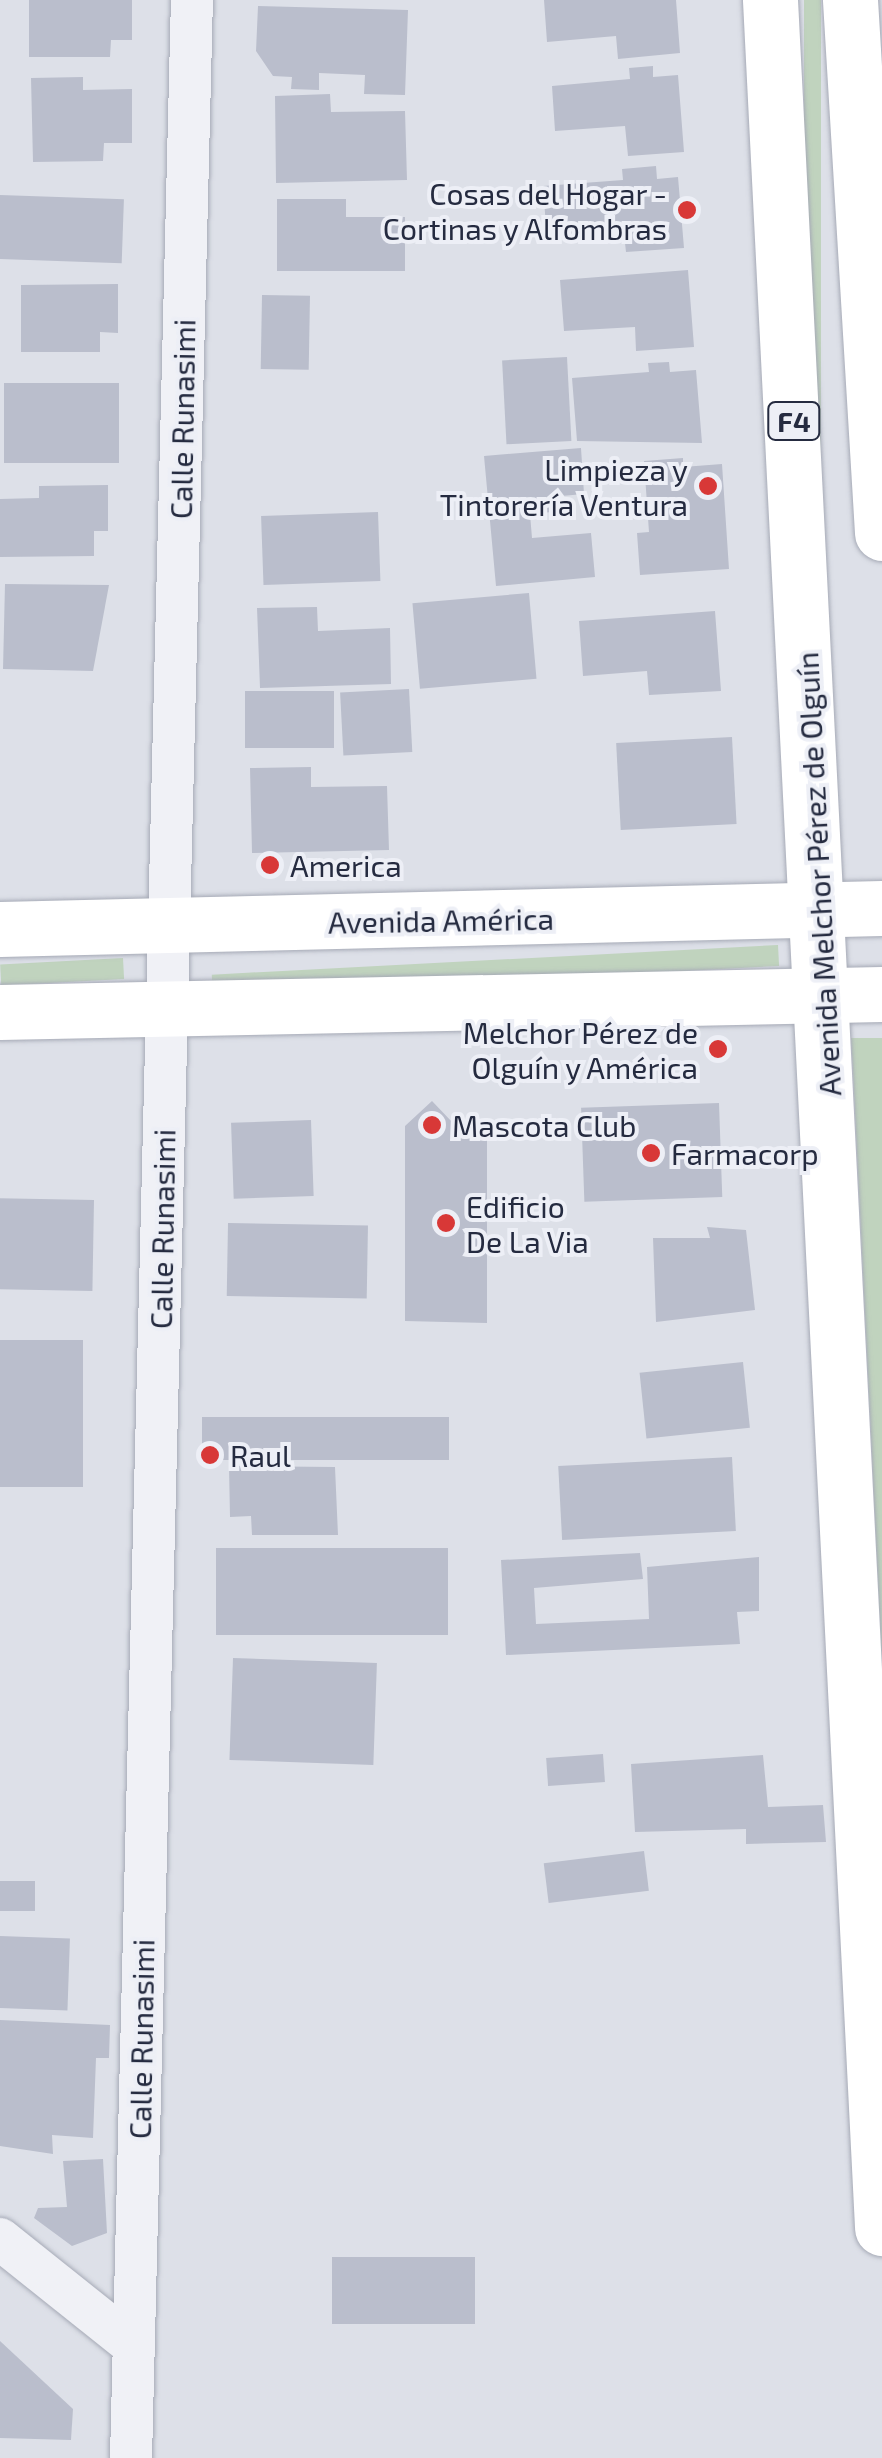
<!DOCTYPE html>
<meta charset="utf-8">
<style>
body{margin:0}
#map{position:relative;width:882px;height:2458px;overflow:hidden;background:#dde0e8;font-family:"Exo 2",sans-serif}
div>[style]{position:absolute}
.green>*{inset:0;background:#c0d3be;transform-origin:0 0}
.building>*{inset:0;background:#babecc;transform-origin:0 0}
.roads{filter:drop-shadow(0 0 2px #a6aab6) drop-shadow(0 0 2px #a6aab6)}
.street>*{height:42px;margin:-21px;padding:0 21px;transform-origin:21px;border-radius:21px;background:#f0f1f6}
.primary>*{height:55px;margin:-27.5px;padding:0 27.5px;transform-origin:27.5px;border-radius:27.5px;background:#fff}
.highway>*{height:55px;margin:-27.5px;padding:0 27.5px;transform-origin:27.5px;border-radius:27.5px;background:#fff}
.dots>*{width:28px;height:28px;translate:-50% -50%;box-sizing:border-box;border:5px solid #edeff6;border-radius:50%}
span{translate:-50% -50%;white-space:nowrap;text-align:center;line-height:1.15;-webkit-text-stroke:8px #edeff6;paint-order:stroke}
.shield-label span{padding:2px 8px;background:#edeff6;border:2px solid;border-radius:8px;-webkit-text-stroke-width:0}
.shield-label{font-size:28px;color:#252b40;font-weight:700}
.poi-label{font-size:30px;color:#252b40}
.right{translate:-100% -50%;text-align:right}
.left{translate:0 -50%;text-align:left}
.street-label{font-size:30px;color:#252b40}
</style>
<div id="map">
<div class="green">
<div style="left:804px;top:0;width:17px;height:861px"></div>
<div style="left:778px;top:945px;width:21px;height:567px;rotate:87deg"></div>
<div style="left:123px;top:958px;width:21px;height:123px;rotate:87deg"></div>
<div style="clip-path:polygon(851px 1038px,882px 1038px,882px 1660px,853px 1070px)"></div>
</div>
<div class="building">
<div style="clip-path:polygon(29px 0,132px 0,132px 40px,111px 40px,110px 57px,29px 57px)"></div>
<div style="clip-path:polygon(544px 0,676px 0,680px 53px,618px 59px,616px 36px,547px 42px)"></div>
<div style="clip-path:polygon(258px 6px,408px 10px,405px 95px,364px 94px,365px 75px,319px 73px,319px 90px,291px 89px,292px 77px,273px 76px,256px 51px)"></div>
<div style="clip-path:polygon(653px 66px,653px 77px,678px 75px,684px 152px,628px 156px,625px 126px,555px 131px,552px 86px,630px 79px,629px 68px)"></div>
<div style="clip-path:polygon(83px 77px,83px 90px,132px 89px,132px 143px,104px 143px,103px 161px,33px 162px,31px 78px)"></div>
<div style="clip-path:polygon(330px 94px,331px 112px,405px 111px,407px 180px,276px 183px,275px 96px)"></div>
<div style="clip-path:polygon(656px 166px,657px 179px,678px 177px,684px 248px,626px 252px,624px 234px,547px 240px,543px 186px,623px 180px,622px 169px)"></div>
<div style="left:0;top:195px;width:124px;height:64px;rotate:2deg"></div>
<div style="clip-path:polygon(277px 199px,346px 199px,346px 217px,405px 217px,405px 271px,277px 271px)"></div>
<div style="clip-path:polygon(688px 270px,694px 347px,636px 351px,635px 327px,564px 331px,560px 280px)"></div>
<div style="clip-path:polygon(118px 284px,118px 333px,100px 332px,100px 352px,21px 352px,21px 285px)"></div>
<div style="left:262px;top:295px;width:48px;height:74px;rotate:1deg"></div>
<div style="left:567px;top:357px;width:84px;height:65px;rotate:87deg"></div>
<div style="clip-path:polygon(669px 362px,670px 372px,696px 370px,702px 443px,577px 441px,572px 378px,649px 372px,648px 363px)"></div>
<div style="left:4px;top:383px;width:115px;height:80px"></div>
<div style="clip-path:polygon(581px 448px,584px 494px,550px 497px,552px 512px,530px 514px,532px 538px,591px 533px,595px 577px,496px 586px,484px 456px)"></div>
<div style="clip-path:polygon(683px 458px,683px 467px,722px 464px,729px 569px,640px 575px,637px 533px,649px 532px,644px 461px)"></div>
<div style="clip-path:polygon(108px 485px,108px 531px,94px 531px,94px 556px,0 557px,0 499px,39px 498px,39px 486px)"></div>
<div style="left:378px;top:512px;width:69px;height:117px;rotate:88deg"></div>
<div style="clip-path:polygon(5px 584px,109px 585px,93px 671px,3px 669px)"></div>
<div style="left:529px;top:593px;width:86px;height:117px;rotate:85deg"></div>
<div style="clip-path:polygon(317px 607px,318px 631px,390px 628px,391px 684px,260px 688px,257px 608px)"></div>
<div style="clip-path:polygon(715px 611px,721px 691px,649px 695px,647px 671px,583px 676px,579px 621px)"></div>
<div style="left:409px;top:689px;width:63px;height:69px;rotate:87deg"></div>
<div style="left:245px;top:691px;width:89px;height:57px"></div>
<div style="left:732px;top:737px;width:87px;height:116px;rotate:87deg"></div>
<div style="clip-path:polygon(311px 767px,311px 787px,387px 786px,389px 850px,252px 853px,250px 768px)"></div>
<div style="clip-path:polygon(432px 1101px,453px 1123px,487px 1123px,487px 1323px,405px 1321px,405px 1126px)"></div>
<div style="left:719px;top:1103px;width:94px;height:138px;rotate:88deg"></div>
<div style="left:311px;top:1120px;width:76px;height:80px;rotate:88deg"></div>
<div style="left:94px;top:1200px;width:91px;height:94px;rotate:91deg"></div>
<div style="left:228px;top:1223px;width:140px;height:73px;rotate:1deg"></div>
<div style="clip-path:polygon(707px 1227px,746px 1230px,755px 1310px,656px 1322px,653px 1238px,710px 1238px)"></div>
<div style="left:0;top:1340px;width:83px;height:147px"></div>
<div style="left:743px;top:1362px;width:66px;height:104px;rotate:84deg"></div>
<div style="left:449px;top:1417px;width:43px;height:247px;rotate:90deg"></div>
<div style="left:732px;top:1457px;width:74px;height:174px;rotate:87deg"></div>
<div style="clip-path:polygon(229px 1466px,335px 1467px,338px 1535px,252px 1535px,251px 1516px,230px 1517px)"></div>
<div style="left:216px;top:1548px;width:232px;height:87px"></div>
<div style="clip-path:polygon(640px 1553px,643px 1579px,534px 1588px,536px 1624px,649px 1619px,647px 1567px,759px 1557px,759px 1611px,737px 1612px,740px 1644px,506px 1655px,501px 1560px)"></div>
<div style="left:233px;top:1658px;width:144px;height:102px;rotate:2deg"></div>
<div style="left:603px;top:1754px;width:28px;height:57px;rotate:86deg"></div>
<div style="clip-path:polygon(763px 1755px,768px 1807px,823px 1805px,826px 1842px,746px 1844px,746px 1829px,635px 1832px,631px 1764px)"></div>
<div style="left:644px;top:1851px;width:40px;height:101px;rotate:83deg"></div>
<div style="left:0;top:1881px;width:35px;height:30px"></div>
<div style="left:0;top:1936px;width:70px;height:72px;rotate:2deg"></div>
<div style="clip-path:polygon(0 2020px,110px 2025px,109px 2058px,96px 2058px,93px 2138px,52px 2135px,53px 2154px,0 2146px)"></div>
<div style="clip-path:polygon(103px 2159px,107px 2233px,72px 2246px,34px 2218px,38px 2208px,67px 2207px,63px 2161px)"></div>
<div style="left:332px;top:2257px;width:143px;height:67px"></div>
<div style="clip-path:polygon(0 2341px,73px 2409px,71px 2440px,0 2438px)"></div>
</div>
<div class="roads">
<div class="street">
<div style="left:0;top:2239px;width:170px;rotate:38.6deg"></div>
<div style="left:131px;top:2458px;width:2459px;rotate:-88.58deg"></div>
</div>
<div class="primary">
<div style="left:0;top:929px;width:882px;rotate:-1.36deg"></div>
<div style="left:0;top:1012px;width:882px;rotate:-1.17deg"></div>
</div>
<div class="highway">
<div style="left:770px;top:0;width:2231px;rotate:87.12deg"></div>
<div style="left:850px;top:0;width:534px;rotate:86.56deg"></div>
</div>
</div>
<div class="dots">
<div style="left:687px;top:210px;background:#d83837"></div>
<div style="left:708px;top:486px;background:#d83837"></div>
<div style="left:270px;top:865px;background:#d83837"></div>
<div style="left:718px;top:1049px;background:#d83837"></div>
<div style="left:432px;top:1125px;background:#d83837"></div>
<div style="left:651px;top:1153px;background:#d83837"></div>
<div style="left:446px;top:1223px;background:#d83837"></div>
<div style="left:210px;top:1455px;background:#d83837"></div>
</div>
<div class="shield-label">
<span style="left:794px;top:421px">F4</span>
</div>
<div class="poi-label">
<span class="right" style="left:667px;top:210px">Cosas del Hogar -<br>Cortinas y Alfombras</span>
<span class="right" style="left:688px;top:486px">Limpieza y<br>Tintorería Ventura</span>
<span class="left" style="left:290px;top:865px">America</span>
<span class="right" style="left:698px;top:1049px">Melchor Pérez de<br>Olguín y América</span>
<span class="left" style="left:452px;top:1125px">Mascota Club</span>
<span class="left" style="left:671px;top:1153px">Farmacorp</span>
<span class="left" style="left:466px;top:1223px">Edificio<br>De La Via</span>
<span class="left" style="left:230px;top:1455px">Raul</span>
</div>
<div class="street-label">
<span style="left:182px;top:419px;rotate:-89deg">Calle Runasimi</span>
<span style="left:818px;top:874px;rotate:-93deg">Avenida Melchor Pérez de Olguín</span>
<span style="left:441px;top:920px;rotate:-1deg">Avenida América</span>
<span style="left:162px;top:1229px;rotate:-89deg">Calle Runasimi</span>
<span style="left:141px;top:2039px;rotate:-89deg">Calle Runasimi</span>
</div>
</div>
